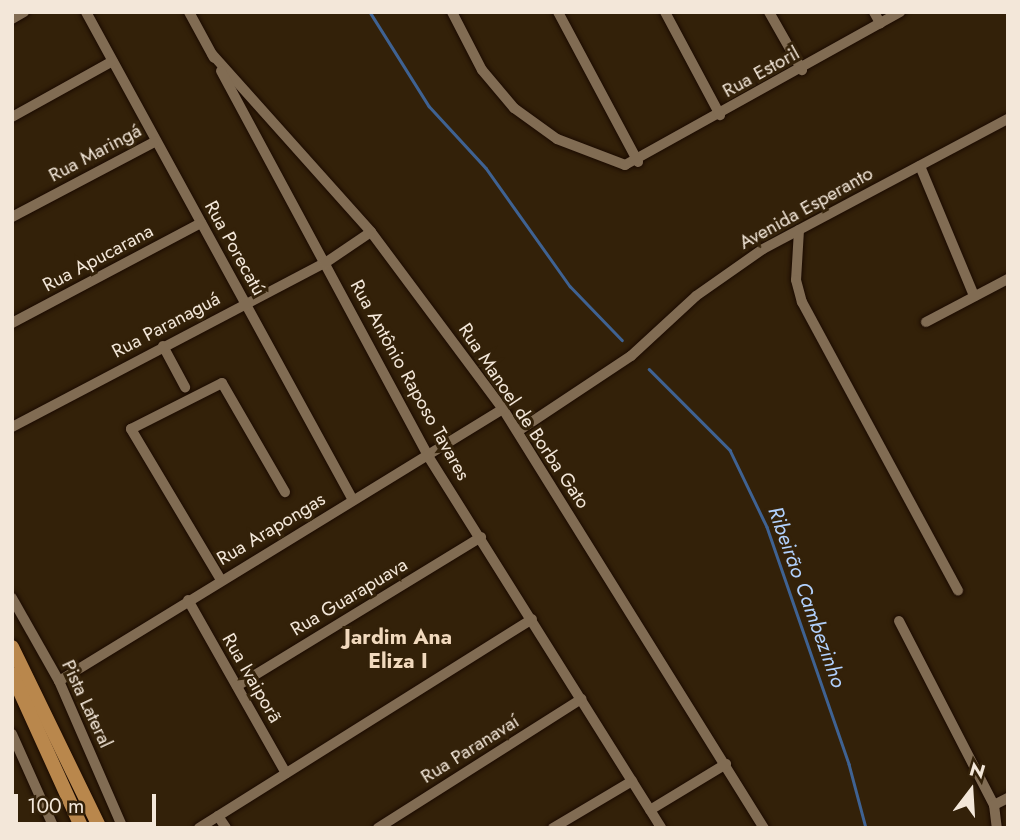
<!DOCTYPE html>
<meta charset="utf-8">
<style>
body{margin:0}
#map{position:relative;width:1020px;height:840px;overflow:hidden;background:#332109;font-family:Jost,sans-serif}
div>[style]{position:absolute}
.stream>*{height:2.5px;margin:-1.25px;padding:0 1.25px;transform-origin:1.25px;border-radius:1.25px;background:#3f6292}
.roads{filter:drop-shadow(0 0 2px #1a0a00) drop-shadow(0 0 2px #1a0a00)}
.minor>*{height:10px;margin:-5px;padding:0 5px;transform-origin:5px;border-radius:5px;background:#816c53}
.highway>*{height:14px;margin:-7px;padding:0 7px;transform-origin:7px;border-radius:7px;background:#b9874c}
span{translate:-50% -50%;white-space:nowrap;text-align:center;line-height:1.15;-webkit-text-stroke:6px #332109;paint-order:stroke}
.street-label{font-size:19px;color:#f3e7d9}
.water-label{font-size:21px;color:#b1d0fc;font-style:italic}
.neighbourhood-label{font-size:21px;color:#f1d9bd;font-weight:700}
.frame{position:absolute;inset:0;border:14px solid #f3e7d9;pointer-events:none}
.north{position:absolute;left:936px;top:756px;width:70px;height:70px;-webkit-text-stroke:5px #332109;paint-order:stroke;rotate:17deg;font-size:19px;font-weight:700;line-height:28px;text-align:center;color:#f3e7d9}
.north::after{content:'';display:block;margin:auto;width:24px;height:32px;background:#f3e7d9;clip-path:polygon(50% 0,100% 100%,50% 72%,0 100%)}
.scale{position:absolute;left:14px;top:794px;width:142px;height:32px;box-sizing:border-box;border:4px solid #f3e7d9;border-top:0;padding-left:9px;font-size:21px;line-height:24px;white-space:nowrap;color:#f3e7d9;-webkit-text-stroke:5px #332109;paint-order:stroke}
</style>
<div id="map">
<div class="stream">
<div style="left:370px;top:12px;width:111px;rotate:57.9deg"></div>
<div style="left:429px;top:106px;width:84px;rotate:47.4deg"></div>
<div style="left:486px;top:168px;width:145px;rotate:54.6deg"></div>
<div style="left:570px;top:286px;width:75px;rotate:46.1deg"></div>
<div style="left:649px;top:369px;width:115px;rotate:45deg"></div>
<div style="left:730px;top:450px;width:85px;rotate:64.3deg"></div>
<div style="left:767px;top:527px;width:251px;rotate:70.9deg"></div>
<div style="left:849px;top:764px;width:66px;rotate:75.1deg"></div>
</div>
<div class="roads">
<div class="minor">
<div style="left:86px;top:12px;width:556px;rotate:61.32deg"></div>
<div style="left:189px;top:12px;width:52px;rotate:61.5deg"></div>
<div style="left:452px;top:12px;width:65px;rotate:62.7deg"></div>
<div style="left:482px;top:70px;width:50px;rotate:49.9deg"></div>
<div style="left:514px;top:108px;width:53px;rotate:35.8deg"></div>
<div style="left:557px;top:139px;width:73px;rotate:20.9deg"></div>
<div style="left:625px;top:165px;width:315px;rotate:-29.1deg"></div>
<div style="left:558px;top:12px;width:170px;rotate:61.9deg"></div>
<div style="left:665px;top:12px;width:117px;rotate:61.9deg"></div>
<div style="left:769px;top:12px;width:67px;rotate:60.4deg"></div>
<div style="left:874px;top:12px;width:13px;rotate:61deg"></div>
<div style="left:12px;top:19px;width:14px;rotate:-30deg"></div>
<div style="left:212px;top:54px;width:239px;rotate:48.2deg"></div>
<div style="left:371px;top:232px;width:221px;rotate:53.3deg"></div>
<div style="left:503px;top:409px;width:494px;rotate:58.1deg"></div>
<div style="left:221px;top:71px;width:437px;rotate:61.7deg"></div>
<div style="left:428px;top:456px;width:439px;rotate:57.9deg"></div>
<div style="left:12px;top:117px;width:115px;rotate:-29deg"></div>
<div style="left:920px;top:166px;width:141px;rotate:67.4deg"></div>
<div style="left:12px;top:217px;width:163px;rotate:-27.8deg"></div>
<div style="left:799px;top:230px;width:50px;rotate:93.4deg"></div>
<div style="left:796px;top:280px;width:23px;rotate:75deg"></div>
<div style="left:802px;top:302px;width:328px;rotate:61.6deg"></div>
<div style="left:926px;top:322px;width:93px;rotate:-27.7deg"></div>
<div style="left:12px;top:323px;width:214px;rotate:-27.9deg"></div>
<div style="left:163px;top:346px;width:47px;rotate:61.8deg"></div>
<div style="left:12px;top:427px;width:353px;rotate:-27.7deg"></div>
<div style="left:325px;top:263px;width:55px;rotate:-34deg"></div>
<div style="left:518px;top:431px;width:136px;rotate:-33.6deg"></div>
<div style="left:631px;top:356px;width:88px;rotate:-42.7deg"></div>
<div style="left:696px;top:296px;width:82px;rotate:-35deg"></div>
<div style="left:763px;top:249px;width:277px;rotate:-28deg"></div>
<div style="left:221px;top:580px;width:176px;rotate:-120.8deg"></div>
<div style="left:131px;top:429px;width:102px;rotate:-26.8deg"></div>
<div style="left:222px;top:383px;width:126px;rotate:60deg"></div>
<div style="left:12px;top:598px;width:95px;rotate:60.5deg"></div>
<div style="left:59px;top:681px;width:160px;rotate:66.5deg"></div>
<div style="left:188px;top:600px;width:199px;rotate:60.5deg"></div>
<div style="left:899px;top:621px;width:207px;rotate:62.7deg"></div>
<div style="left:994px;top:805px;width:23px;rotate:83deg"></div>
<div style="left:59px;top:681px;width:521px;rotate:-31.49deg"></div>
<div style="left:237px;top:686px;width:286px;rotate:-31.4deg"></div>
<div style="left:12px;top:734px;width:103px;rotate:65.9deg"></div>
<div style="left:994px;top:805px;width:16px;rotate:-27deg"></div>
<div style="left:650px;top:810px;width:89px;rotate:-31.2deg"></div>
<div style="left:218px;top:816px;width:14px;rotate:56deg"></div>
<div style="left:199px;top:828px;width:393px;rotate:-32.1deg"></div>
<div style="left:378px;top:828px;width:241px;rotate:-32.4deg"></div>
<div style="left:553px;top:828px;width:92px;rotate:-30.7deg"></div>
</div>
<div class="highway">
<div style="left:12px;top:647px;width:201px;rotate:64.1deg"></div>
<div style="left:12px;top:674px;width:169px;rotate:65.6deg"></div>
</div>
</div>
<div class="street-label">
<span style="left:761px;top:72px;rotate:-29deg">Rua Estoril</span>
<span style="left:95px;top:153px;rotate:-28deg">Rua Maringá</span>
<span style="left:806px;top:208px;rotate:-29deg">Avenida Esperanto</span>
<span style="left:235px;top:248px;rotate:61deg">Rua Porecatú</span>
<span style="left:98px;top:258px;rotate:-28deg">Rua Apucarana</span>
<span style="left:166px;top:325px;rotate:-28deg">Rua Paranaguá</span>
<span style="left:410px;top:380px;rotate:61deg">Rua Antônio Raposo Tavares</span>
<span style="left:524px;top:416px;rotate:56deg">Rua Manoel de Borba Gato</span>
<span style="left:271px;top:529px;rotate:-31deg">Rua Arapongas</span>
<span style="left:349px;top:597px;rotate:-31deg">Rua Guarapuava</span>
<span style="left:252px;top:678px;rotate:60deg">Rua Ivaiporã</span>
<span style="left:87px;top:704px;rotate:65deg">Pista Lateral</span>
<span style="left:470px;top:749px;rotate:-32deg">Rua Paranavaí</span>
</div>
<div class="water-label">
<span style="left:807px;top:597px;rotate:70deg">Ribeirão Cambezinho</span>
</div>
<div class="neighbourhood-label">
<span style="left:398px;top:649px">Jardim Ana<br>Eliza I</span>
</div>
<div class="frame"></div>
<div class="north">N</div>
<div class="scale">100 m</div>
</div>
